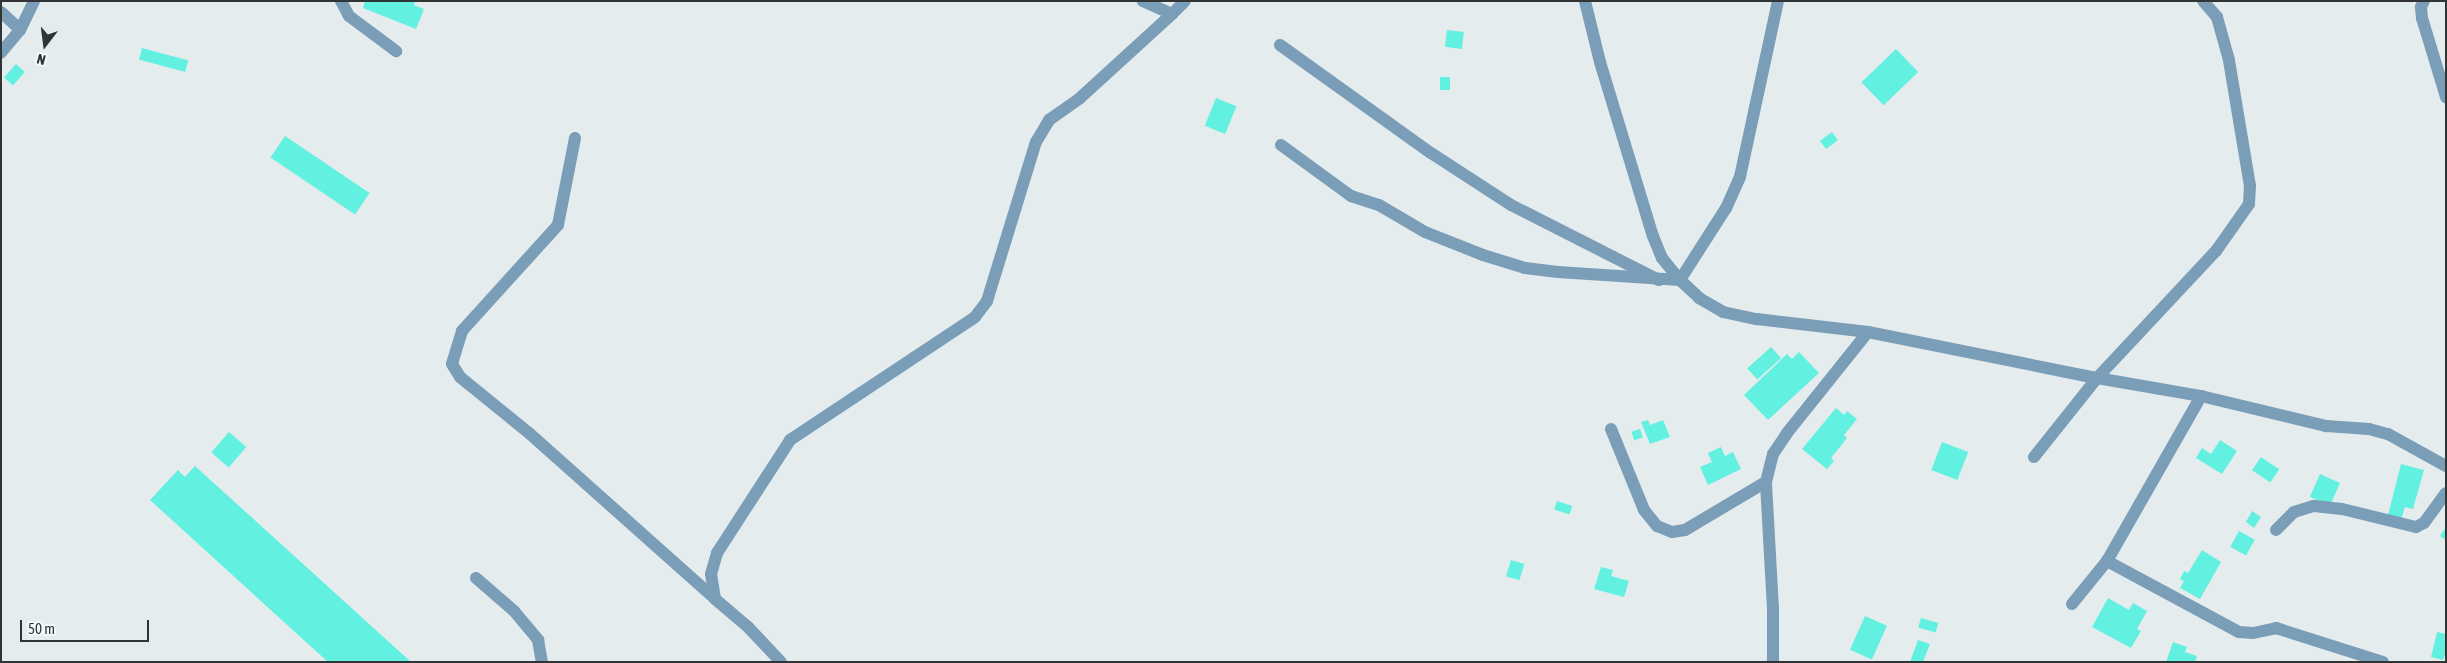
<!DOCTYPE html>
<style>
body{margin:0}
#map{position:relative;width:2447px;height:663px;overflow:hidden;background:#e5ecee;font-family:"Asap Condensed",sans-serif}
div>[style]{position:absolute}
.building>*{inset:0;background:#62f0e0;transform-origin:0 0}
.minor>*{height:12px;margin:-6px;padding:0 6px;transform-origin:6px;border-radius:6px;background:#7a9db8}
span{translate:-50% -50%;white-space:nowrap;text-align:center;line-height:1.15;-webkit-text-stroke:5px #f3fafb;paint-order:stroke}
.frame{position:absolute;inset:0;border:2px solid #313434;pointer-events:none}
.north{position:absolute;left:20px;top:20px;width:50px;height:50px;-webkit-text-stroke:4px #f3fafb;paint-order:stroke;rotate:195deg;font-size:14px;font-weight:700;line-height:20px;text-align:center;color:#313434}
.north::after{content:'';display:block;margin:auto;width:18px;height:22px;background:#313434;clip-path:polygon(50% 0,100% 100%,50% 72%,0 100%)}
.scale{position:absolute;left:20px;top:620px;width:129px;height:22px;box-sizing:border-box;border:2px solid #313434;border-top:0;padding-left:6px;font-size:15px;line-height:18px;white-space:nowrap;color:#313434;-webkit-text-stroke:4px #f3fafb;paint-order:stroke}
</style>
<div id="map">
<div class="building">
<div style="clip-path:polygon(365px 1px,415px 1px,414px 5px,424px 9px,416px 29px,363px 8px)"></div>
<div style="left:1447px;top:30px;width:17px;height:17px;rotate:7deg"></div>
<div style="left:142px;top:48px;width:48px;height:12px;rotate:15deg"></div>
<div style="left:1896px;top:49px;width:32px;height:48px;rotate:46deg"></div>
<div style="left:16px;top:64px;width:12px;height:18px;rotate:42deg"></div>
<div style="left:1440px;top:77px;width:10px;height:13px"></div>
<div style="left:1216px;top:98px;width:22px;height:30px;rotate:22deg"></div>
<div style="left:1832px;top:132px;width:10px;height:15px;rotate:53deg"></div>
<div style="left:285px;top:136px;width:102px;height:26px;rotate:34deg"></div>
<div style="left:1771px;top:347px;width:15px;height:32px;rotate:48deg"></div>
<div style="clip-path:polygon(1799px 352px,1819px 373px,1768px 420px,1744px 395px,1787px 354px,1792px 359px)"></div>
<div style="clip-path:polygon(1836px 408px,1844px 415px,1847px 411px,1857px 419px,1844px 435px,1847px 438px,1831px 458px,1834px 461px,1827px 469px,1802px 449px)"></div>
<div style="clip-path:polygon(1648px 420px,1650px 425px,1663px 420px,1670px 437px,1650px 444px,1641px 422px)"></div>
<div style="left:1640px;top:429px;width:9px;height:9px;rotate:72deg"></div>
<div style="left:229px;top:432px;width:23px;height:27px;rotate:41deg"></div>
<div style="clip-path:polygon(2220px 440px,2237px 451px,2222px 474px,2196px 458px,2202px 448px,2211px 454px)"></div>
<div style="left:1942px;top:442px;width:28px;height:30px;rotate:21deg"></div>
<div style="clip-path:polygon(1721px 447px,1725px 456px,1733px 452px,1741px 469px,1708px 485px,1700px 467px,1712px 462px,1708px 453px)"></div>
<div style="left:2261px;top:457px;width:22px;height:16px;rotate:34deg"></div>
<div style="clip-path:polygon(2401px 464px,2424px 470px,2413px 509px,2405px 507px,2400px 523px,2387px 519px)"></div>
<div style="clip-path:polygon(195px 466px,411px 662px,328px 662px,150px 500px,178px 470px,185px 477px)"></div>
<div style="left:2320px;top:474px;width:22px;height:25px;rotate:24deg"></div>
<div style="left:1557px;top:501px;width:16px;height:9px;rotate:18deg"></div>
<div style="clip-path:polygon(2252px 511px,2261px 517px,2254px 528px,2246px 522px)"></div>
<div style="clip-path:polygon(2446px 527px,2446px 540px,2440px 536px)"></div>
<div style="left:2239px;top:531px;width:18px;height:18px;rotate:29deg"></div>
<div style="clip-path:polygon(2202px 550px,2221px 562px,2200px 599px,2180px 588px,2184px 581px,2180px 579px,2184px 571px,2188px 573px)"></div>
<div style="left:1511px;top:560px;width:14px;height:17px;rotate:17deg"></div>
<div style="clip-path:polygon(1601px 567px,1613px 570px,1611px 576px,1629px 581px,1624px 597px,1594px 589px)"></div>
<div style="clip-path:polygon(2108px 598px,2129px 610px,2133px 603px,2147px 611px,2137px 629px,2141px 631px,2131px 648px,2092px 627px)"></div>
<div style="left:1865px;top:616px;width:24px;height:37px;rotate:24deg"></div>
<div style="left:1921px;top:618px;width:18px;height:10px;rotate:16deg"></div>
<div style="clip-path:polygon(2437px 632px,2446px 634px,2446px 652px,2443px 660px,2431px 657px)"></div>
<div style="clip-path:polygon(1918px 640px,1930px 644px,1923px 662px,1910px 662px)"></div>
<div style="clip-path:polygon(2173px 642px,2187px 647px,2185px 652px,2197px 656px,2195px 662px,2166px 662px)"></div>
</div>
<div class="minor">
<div style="left:341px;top:1px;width:17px;rotate:62deg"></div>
<div style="left:349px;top:16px;width:59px;rotate:36.7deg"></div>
<div style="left:1585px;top:1px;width:63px;rotate:76.2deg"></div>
<div style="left:1600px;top:62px;width:182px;rotate:73.1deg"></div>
<div style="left:1653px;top:236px;width:24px;rotate:68deg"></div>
<div style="left:1662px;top:258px;width:28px;rotate:51deg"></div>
<div style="left:1778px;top:1px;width:180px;rotate:102.2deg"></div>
<div style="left:1740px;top:177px;width:34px;rotate:114deg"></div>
<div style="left:1726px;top:208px;width:85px;rotate:122.6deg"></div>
<div style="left:1680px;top:280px;width:26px;rotate:43deg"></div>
<div style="left:1699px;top:298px;width:28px;rotate:30deg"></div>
<div style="left:1723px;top:312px;width:35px;rotate:12deg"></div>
<div style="left:1757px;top:319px;width:112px;rotate:6.7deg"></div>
<div style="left:1868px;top:332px;width:234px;rotate:11.4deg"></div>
<div style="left:2097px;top:378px;width:106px;rotate:9.8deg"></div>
<div style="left:2201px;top:396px;width:129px;rotate:13.5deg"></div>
<div style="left:2326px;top:426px;width:43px;rotate:4deg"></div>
<div style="left:2369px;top:429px;width:20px;rotate:15deg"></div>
<div style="left:2388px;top:434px;width:66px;rotate:28.9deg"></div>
<div style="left:2424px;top:1px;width:7px;rotate:117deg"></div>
<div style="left:2421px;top:7px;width:11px;rotate:85deg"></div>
<div style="left:2422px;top:18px;width:83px;rotate:73.1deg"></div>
<div style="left:1px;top:12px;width:26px;rotate:43deg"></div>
<div style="left:20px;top:30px;width:30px;rotate:130deg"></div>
<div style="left:1172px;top:14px;width:18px;rotate:-45deg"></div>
<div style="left:20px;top:30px;width:32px;rotate:-64deg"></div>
<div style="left:1280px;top:45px;width:186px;rotate:35.6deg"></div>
<div style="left:1431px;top:153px;width:95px;rotate:33deg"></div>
<div style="left:1511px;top:205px;width:166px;rotate:26.9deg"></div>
<div style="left:575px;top:138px;width:89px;rotate:101.1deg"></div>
<div style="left:558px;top:225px;width:143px;rotate:132.2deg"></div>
<div style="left:462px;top:331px;width:34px;rotate:107deg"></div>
<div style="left:452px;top:364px;width:15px;rotate:58deg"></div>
<div style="left:460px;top:377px;width:89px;rotate:39.1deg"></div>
<div style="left:529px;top:433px;width:249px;rotate:41.7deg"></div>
<div style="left:1281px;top:145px;width:87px;rotate:36.1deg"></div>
<div style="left:1351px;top:196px;width:29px;rotate:18deg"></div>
<div style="left:1379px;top:205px;width:53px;rotate:30.4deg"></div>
<div style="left:1425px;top:232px;width:62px;rotate:21.6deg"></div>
<div style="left:1483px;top:255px;width:44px;rotate:17.2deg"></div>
<div style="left:1525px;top:268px;width:33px;rotate:7deg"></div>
<div style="left:1558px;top:272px;width:122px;rotate:3.8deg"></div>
<div style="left:1611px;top:429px;width:87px;rotate:67.8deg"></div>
<div style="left:1644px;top:510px;width:21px;rotate:51deg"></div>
<div style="left:1657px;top:526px;width:16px;rotate:22deg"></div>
<div style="left:1672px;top:532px;width:13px;rotate:-9deg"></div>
<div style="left:1685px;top:530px;width:94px;rotate:-30.7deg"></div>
<div style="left:2034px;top:457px;width:101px;rotate:-51.4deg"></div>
<div style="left:2097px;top:378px;width:174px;rotate:-46.9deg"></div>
<div style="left:2216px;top:251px;width:57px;rotate:-54.9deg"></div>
<div style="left:2249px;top:204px;width:18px;rotate:-87deg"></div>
<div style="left:2250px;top:186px;width:128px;rotate:-99.5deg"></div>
<div style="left:2229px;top:60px;width:45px;rotate:-105.6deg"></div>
<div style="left:2217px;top:17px;width:21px;rotate:-131deg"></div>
<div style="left:2276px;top:530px;width:25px;rotate:-45deg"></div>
<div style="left:2294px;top:512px;width:21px;rotate:-17deg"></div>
<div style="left:2314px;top:506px;width:28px;rotate:6deg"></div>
<div style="left:2342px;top:509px;width:76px;rotate:13.7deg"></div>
<div style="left:2416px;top:527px;width:9px;rotate:-27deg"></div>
<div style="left:2424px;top:523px;width:37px;rotate:-54deg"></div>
<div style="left:2107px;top:561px;width:150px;rotate:28.3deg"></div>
<div style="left:2239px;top:632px;width:14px;rotate:4deg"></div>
<div style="left:2253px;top:633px;width:24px;rotate:-12deg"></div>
<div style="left:2276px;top:628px;width:112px;rotate:17.6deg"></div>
<div style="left:476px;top:578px;width:50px;rotate:41deg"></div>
<div style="left:514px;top:611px;width:38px;rotate:50deg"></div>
<div style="left:538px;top:640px;width:22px;rotate:80deg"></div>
<div style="left:2072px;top:604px;width:55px;rotate:-50.9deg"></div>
<div style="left:2107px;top:561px;width:190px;rotate:-60.3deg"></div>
<div style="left:781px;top:662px;width:48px;rotate:-133.3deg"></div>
<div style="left:748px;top:627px;width:43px;rotate:-139.7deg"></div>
<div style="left:715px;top:599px;width:25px;rotate:-99deg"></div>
<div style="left:711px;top:574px;width:22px;rotate:-74deg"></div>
<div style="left:717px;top:553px;width:135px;rotate:-57.1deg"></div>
<div style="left:790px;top:440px;width:222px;rotate:-33.6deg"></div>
<div style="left:975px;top:317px;width:20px;rotate:-53deg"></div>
<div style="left:987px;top:301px;width:166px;rotate:-72.9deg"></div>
<div style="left:1036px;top:142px;width:26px;rotate:-59deg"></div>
<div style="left:1049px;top:120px;width:38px;rotate:-35deg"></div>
<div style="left:1080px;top:98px;width:125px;rotate:-42.4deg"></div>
<div style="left:1172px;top:14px;width:32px;rotate:-156deg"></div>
<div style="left:1773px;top:662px;width:53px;rotate:-90deg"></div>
<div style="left:1773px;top:609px;width:127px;rotate:-93.2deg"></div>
<div style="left:1766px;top:482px;width:29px;rotate:-76deg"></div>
<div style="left:1773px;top:454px;width:25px;rotate:-56deg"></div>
<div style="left:1787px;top:433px;width:129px;rotate:-51.3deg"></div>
</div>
<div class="frame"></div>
<div class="north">N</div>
<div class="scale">50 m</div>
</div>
